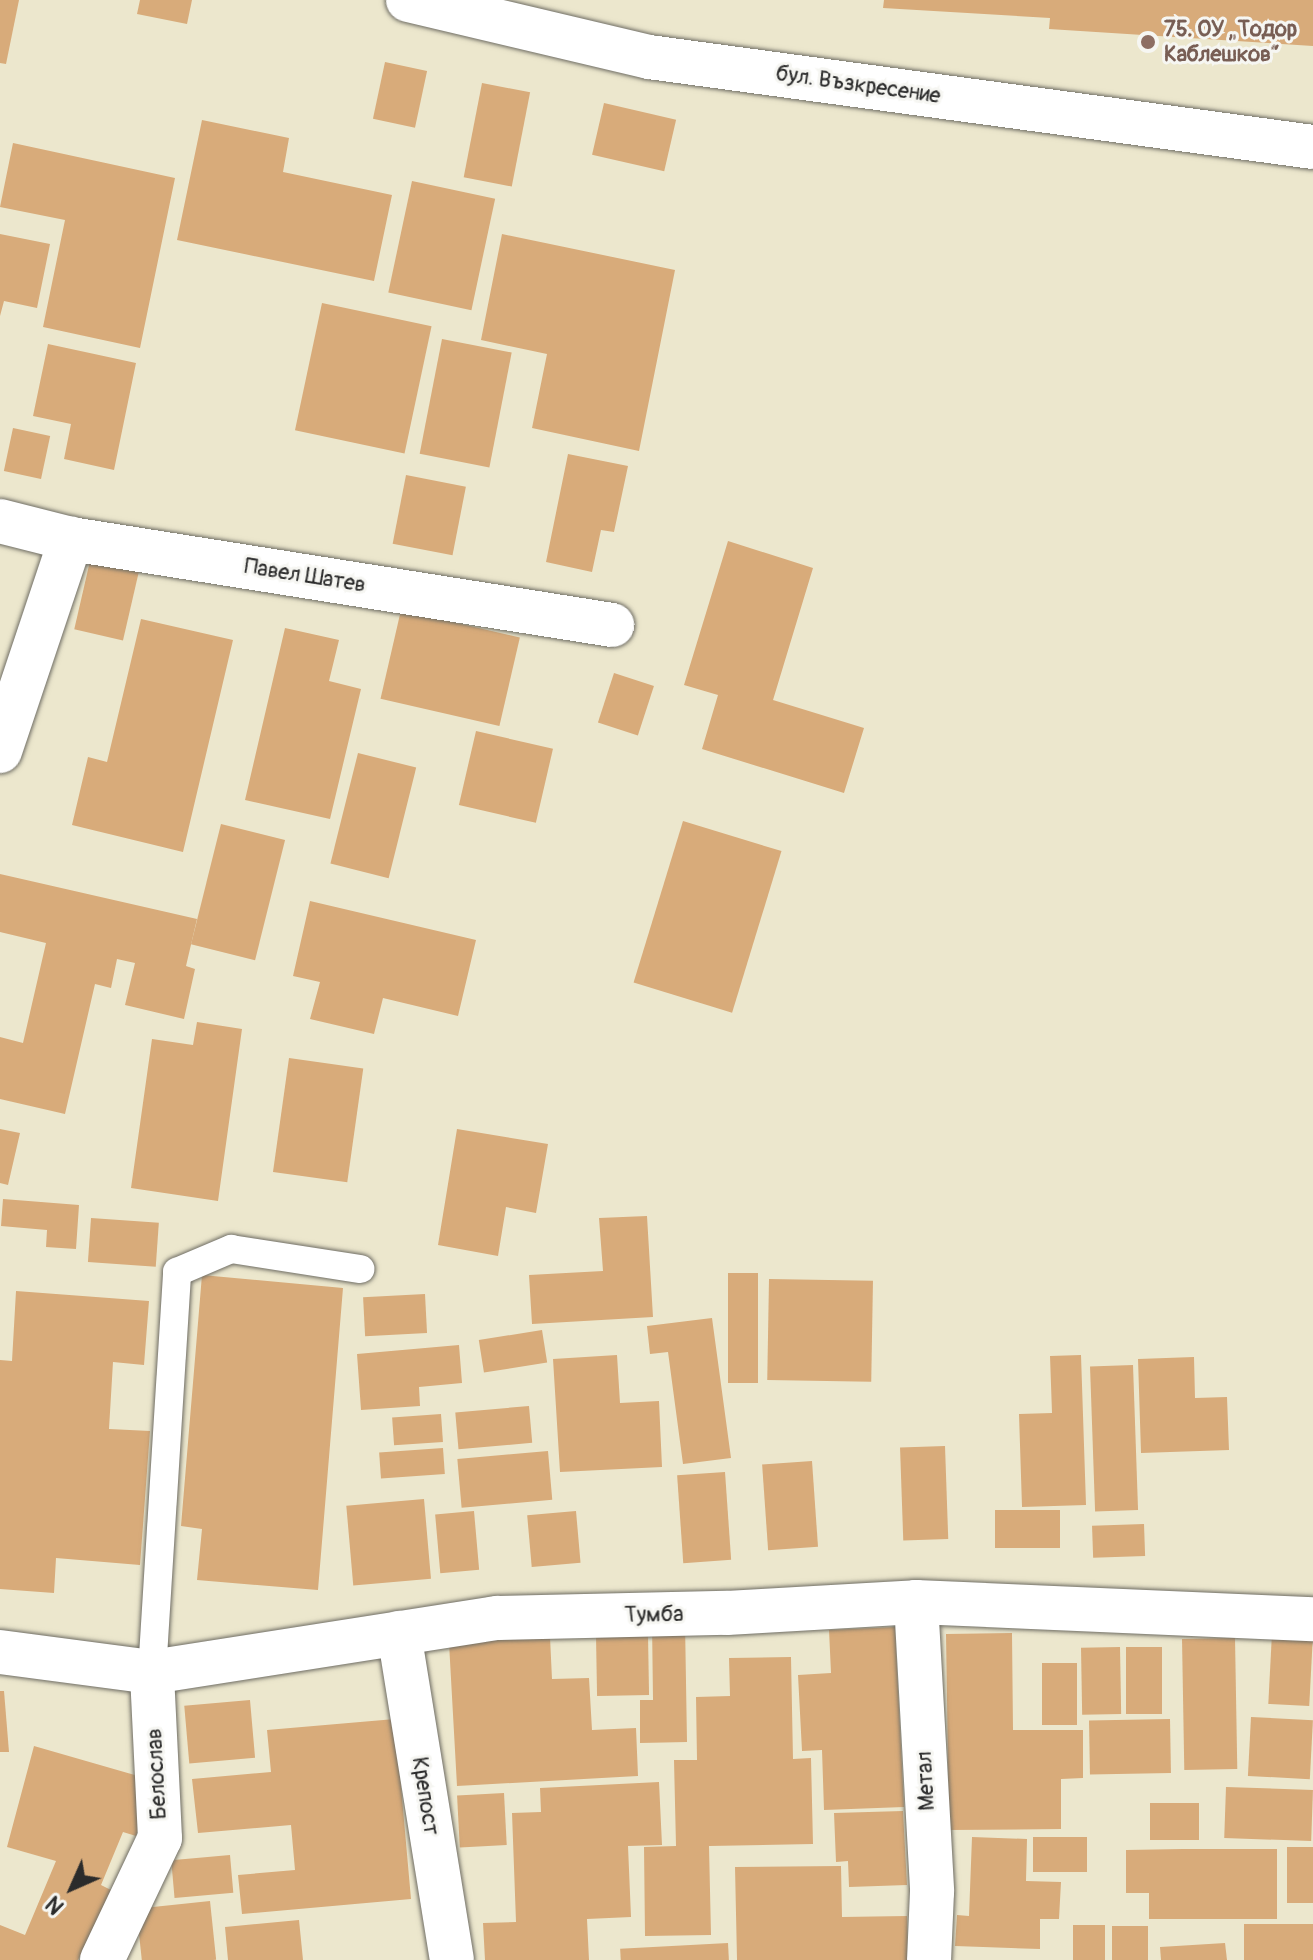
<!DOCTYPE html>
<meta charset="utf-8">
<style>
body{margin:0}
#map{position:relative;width:1313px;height:1960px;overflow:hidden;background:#ece7cd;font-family:Pangolin,sans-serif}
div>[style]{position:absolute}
.building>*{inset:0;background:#d8ab7a;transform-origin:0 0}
.roads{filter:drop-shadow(0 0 2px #6f6d64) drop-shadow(0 0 2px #6f6d64)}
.service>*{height:28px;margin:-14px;padding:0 14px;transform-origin:14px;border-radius:14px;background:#fff}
.minor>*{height:44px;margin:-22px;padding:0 22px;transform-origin:22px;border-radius:22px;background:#fff}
.tertiary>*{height:44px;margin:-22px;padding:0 22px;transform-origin:22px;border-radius:22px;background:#fff}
.dots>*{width:22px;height:22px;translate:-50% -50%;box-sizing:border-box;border:4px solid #f6f6f2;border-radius:50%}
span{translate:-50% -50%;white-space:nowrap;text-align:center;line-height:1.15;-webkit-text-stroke:6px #f6f6f2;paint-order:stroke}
.education-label{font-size:22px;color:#785e54;font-weight:700}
.left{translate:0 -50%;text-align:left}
.street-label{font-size:22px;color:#2b2b2b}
.north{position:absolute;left:32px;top:1848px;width:80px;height:80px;-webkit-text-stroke:6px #f6f6f2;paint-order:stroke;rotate:225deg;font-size:22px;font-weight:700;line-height:32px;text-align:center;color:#2b2b2b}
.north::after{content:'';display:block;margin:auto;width:28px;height:36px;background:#2b2b2b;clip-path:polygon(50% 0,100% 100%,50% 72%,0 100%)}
</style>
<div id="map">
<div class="building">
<div style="clip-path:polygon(0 0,19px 0,6px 64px,0 63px)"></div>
<div style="clip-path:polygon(140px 0,192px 0,187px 24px,137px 14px)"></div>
<div style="clip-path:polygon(884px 0,1313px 0,1313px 46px,1049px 29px,1050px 18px,883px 8px)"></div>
<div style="left:385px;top:62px;width:43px;height:58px;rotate:12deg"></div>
<div style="left:482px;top:83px;width:49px;height:96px;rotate:11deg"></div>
<div style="left:604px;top:103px;width:74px;height:53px;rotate:13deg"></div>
<div style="clip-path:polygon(202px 120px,289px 138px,283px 172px,392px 195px,374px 281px,177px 240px)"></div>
<div style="clip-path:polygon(13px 143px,175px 178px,140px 348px,43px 327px,65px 220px,0 207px)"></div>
<div style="left:412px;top:181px;width:85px;height:114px;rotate:12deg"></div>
<div style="clip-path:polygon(0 234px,50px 244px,37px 308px,4px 301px,0 316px)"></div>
<div style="clip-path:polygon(502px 234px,675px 270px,639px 451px,532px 428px,547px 354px,481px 340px)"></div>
<div style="left:322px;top:303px;width:112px;height:130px;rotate:12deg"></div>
<div style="left:442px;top:339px;width:71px;height:117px;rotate:11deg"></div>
<div style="clip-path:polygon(48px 344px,136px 363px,114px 470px,64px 459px,71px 424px,33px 416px)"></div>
<div style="left:13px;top:428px;width:38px;height:44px;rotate:12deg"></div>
<div style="clip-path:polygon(568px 454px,628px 466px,614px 532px,601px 530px,592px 572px,546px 562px)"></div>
<div style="left:406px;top:475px;width:61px;height:70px;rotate:11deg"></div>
<div style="clip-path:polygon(728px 541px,813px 568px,773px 700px,864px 728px,844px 793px,702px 749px,718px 695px,684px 685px)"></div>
<div style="left:90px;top:561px;width:50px;height:70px;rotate:13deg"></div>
<div style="left:401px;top:610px;width:122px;height:91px;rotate:13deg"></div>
<div style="clip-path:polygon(141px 619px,233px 640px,183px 852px,72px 825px,88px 757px,107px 762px)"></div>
<div style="clip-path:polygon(285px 628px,339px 640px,329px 681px,361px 689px,330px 819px,245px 800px)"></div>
<div style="left:614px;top:673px;width:42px;height:52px;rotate:18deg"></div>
<div style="left:476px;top:731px;width:79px;height:76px;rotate:13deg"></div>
<div style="left:358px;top:753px;width:60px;height:114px;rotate:14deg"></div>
<div style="left:683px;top:821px;width:103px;height:169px;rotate:17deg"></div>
<div style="left:221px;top:824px;width:66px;height:124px;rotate:14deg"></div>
<div style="clip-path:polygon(0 874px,197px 919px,186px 966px,195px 969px,184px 1019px,125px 1005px,135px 963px,117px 959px,111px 988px,95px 984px,65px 1114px,0 1099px,0 1037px,23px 1043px,46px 943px,0 932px)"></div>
<div style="clip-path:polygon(310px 901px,476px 940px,458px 1016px,383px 998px,374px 1034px,310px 1019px,320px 982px,293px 976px)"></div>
<div style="clip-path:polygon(197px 1022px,242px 1029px,218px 1201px,131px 1188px,152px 1039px,193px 1045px)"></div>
<div style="left:289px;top:1058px;width:75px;height:115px;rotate:8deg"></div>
<div style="clip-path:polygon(0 1129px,20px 1133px,8px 1185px,0 1183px)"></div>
<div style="clip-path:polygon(457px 1129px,548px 1144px,536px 1213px,506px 1207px,498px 1256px,438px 1245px)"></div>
<div style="clip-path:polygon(3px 1199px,79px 1205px,76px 1249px,46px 1247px,47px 1230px,1px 1226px)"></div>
<div style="clip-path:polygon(647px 1216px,653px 1317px,532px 1324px,529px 1275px,603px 1271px,599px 1218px)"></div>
<div style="left:91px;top:1218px;width:68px;height:44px;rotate:4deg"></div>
<div style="left:728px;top:1273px;width:30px;height:110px"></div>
<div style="clip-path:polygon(202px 1275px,343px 1288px,318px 1590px,197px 1580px,202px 1529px,181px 1526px)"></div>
<div style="left:769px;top:1279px;width:104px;height:101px;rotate:1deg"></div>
<div style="clip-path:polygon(16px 1291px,149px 1301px,144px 1365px,113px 1362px,109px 1429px,150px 1431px,140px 1565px,56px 1558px,54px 1593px,0 1589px,0 1360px,12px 1361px)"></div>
<div style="left:425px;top:1294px;width:39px;height:62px;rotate:87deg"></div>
<div style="clip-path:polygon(712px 1318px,731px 1458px,683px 1464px,668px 1352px,650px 1354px,647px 1326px)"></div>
<div style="left:542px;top:1330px;width:33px;height:64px;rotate:81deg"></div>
<div style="clip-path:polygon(459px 1345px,462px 1383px,419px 1387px,420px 1406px,361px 1410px,357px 1354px)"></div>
<div style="clip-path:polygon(617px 1355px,620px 1403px,659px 1401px,662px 1467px,560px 1472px,553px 1359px)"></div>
<div style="clip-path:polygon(1081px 1355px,1086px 1505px,1022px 1507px,1019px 1414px,1052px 1413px,1050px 1356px)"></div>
<div style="clip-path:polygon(1194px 1357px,1195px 1398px,1227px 1397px,1229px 1450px,1141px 1453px,1138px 1359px)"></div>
<div style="left:1133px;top:1365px;width:145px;height:43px;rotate:88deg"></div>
<div style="left:529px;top:1406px;width:37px;height:74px;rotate:85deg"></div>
<div style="left:441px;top:1414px;width:28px;height:49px;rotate:86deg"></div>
<div style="left:945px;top:1446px;width:93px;height:45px;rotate:88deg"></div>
<div style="left:443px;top:1448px;width:26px;height:64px;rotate:86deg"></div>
<div style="left:548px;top:1451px;width:49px;height:91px;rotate:85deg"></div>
<div style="left:812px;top:1461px;width:86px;height:50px;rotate:86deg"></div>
<div style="left:725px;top:1472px;width:88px;height:48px;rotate:86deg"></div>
<div style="left:424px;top:1499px;width:80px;height:78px;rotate:85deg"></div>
<div style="left:1060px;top:1510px;width:38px;height:65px;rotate:90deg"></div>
<div style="left:474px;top:1511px;width:59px;height:39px;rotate:85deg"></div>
<div style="left:576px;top:1511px;width:52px;height:49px;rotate:85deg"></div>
<div style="left:1144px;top:1524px;width:32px;height:52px;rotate:88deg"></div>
<div style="clip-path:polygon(652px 1622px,685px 1622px,687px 1742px,640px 1743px,640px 1700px,653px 1700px)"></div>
<div style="clip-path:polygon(895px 1627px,904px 1807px,824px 1810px,822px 1750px,802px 1751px,798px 1675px,831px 1673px,829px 1630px)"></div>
<div style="clip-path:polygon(1012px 1633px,1013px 1730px,1083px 1730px,1083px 1778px,1061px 1779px,1061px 1829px,949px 1830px,946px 1634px)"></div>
<div style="left:1272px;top:1633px;width:41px;height:71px;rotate:3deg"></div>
<div style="left:648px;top:1635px;width:60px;height:52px;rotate:89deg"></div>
<div style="clip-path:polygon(550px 1637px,552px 1679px,589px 1678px,592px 1730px,636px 1728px,638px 1776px,457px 1786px,449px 1643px)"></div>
<div style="left:1235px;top:1638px;width:131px;height:53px;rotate:89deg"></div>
<div style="left:1120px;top:1647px;width:67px;height:39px;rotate:89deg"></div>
<div style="left:1126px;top:1647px;width:36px;height:67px"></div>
<div style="clip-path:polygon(791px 1657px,793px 1759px,811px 1758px,813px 1844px,709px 1846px,711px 1935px,645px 1936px,644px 1847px,676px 1846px,674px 1760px,697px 1760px,696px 1697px,730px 1696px,729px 1658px)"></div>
<div style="left:1077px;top:1663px;width:62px;height:35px;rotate:90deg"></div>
<div style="clip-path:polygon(0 1691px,4px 1691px,9px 1752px,0 1752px)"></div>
<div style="left:250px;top:1700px;width:58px;height:66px;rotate:85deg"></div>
<div style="left:1251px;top:1717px;width:62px;height:59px;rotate:3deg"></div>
<div style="clip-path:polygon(395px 1719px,411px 1899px,242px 1914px,238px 1875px,295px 1870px,291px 1825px,198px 1833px,192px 1779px,271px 1772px,267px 1730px)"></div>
<div style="left:1170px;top:1719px;width:54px;height:81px;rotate:89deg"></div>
<div style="clip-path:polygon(34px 1746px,152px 1780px,136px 1836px,123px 1832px,101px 1885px,113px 1891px,78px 1960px,0 1960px,0 1925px,25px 1935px,56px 1861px,7px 1847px)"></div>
<div style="clip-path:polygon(659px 1782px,662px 1845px,628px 1846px,631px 1917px,587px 1919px,589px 1960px,485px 1960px,483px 1923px,516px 1922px,512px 1813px,541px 1812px,540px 1788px)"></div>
<div style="left:1226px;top:1787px;width:87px;height:51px;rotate:2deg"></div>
<div style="left:504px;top:1793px;width:52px;height:47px;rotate:87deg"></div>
<div style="left:1199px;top:1803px;width:37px;height:49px;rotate:90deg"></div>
<div style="clip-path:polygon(903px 1811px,907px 1885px,849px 1887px,848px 1861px,836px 1862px,834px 1813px)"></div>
<div style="clip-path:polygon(972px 1837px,1027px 1839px,1026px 1881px,1061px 1882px,1059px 1919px,1040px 1919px,1040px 1949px,955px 1946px,957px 1915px,969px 1916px)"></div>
<div style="left:1033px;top:1837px;width:54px;height:35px"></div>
<div style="left:1287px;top:1847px;width:26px;height:56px"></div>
<div style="clip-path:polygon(1183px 1849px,1277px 1849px,1277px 1919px,1149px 1919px,1149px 1893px,1126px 1893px,1126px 1850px)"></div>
<div style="left:230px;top:1855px;width:38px;height:59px;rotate:85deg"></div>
<div style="clip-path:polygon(841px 1866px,842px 1917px,907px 1916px,908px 1960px,737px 1960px,735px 1867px)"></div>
<div style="left:210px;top:1901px;width:59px;height:74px;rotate:84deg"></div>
<div style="clip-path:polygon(299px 1920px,303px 1960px,228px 1960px,225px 1927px)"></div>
<div style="left:1244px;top:1924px;width:69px;height:36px"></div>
<div style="left:1073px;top:1925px;width:32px;height:35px"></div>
<div style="left:1112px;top:1926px;width:36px;height:34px"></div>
<div style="left:728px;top:1943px;width:17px;height:108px;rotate:87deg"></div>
<div style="clip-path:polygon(1225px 1943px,1227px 1960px,1161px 1960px,1160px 1947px)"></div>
</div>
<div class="roads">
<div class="service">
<div style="left:152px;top:1672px;width:401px;rotate:-86.4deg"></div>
<div style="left:177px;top:1272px;width:59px;rotate:-23.1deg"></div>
<div style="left:231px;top:1249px;width:131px;rotate:8.8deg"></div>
</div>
<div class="minor">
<div style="left:0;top:521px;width:73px;rotate:14.2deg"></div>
<div style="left:71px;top:539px;width:548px;rotate:9.03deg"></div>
<div style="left:0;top:751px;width:224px;rotate:-71.5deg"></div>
<div style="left:916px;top:1602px;width:290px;rotate:86.8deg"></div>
<div style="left:932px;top:1892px;width:68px;rotate:92.5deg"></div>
<div style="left:399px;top:1633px;width:331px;rotate:80.8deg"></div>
<div style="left:102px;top:1960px;width:135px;rotate:-64.6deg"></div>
<div style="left:160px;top:1838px;width:166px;rotate:-92.8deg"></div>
</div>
<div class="tertiary">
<div style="left:408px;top:0;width:248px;rotate:13.3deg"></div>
<div style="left:649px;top:57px;width:670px;rotate:7.72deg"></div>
<div style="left:0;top:1652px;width:153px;rotate:7.5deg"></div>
<div style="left:152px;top:1672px;width:350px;rotate:-8.9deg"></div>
<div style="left:498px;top:1618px;width:229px;rotate:-1.3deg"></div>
<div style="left:727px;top:1613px;width:189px;rotate:-3.3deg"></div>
<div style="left:916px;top:1602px;width:397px;rotate:2.5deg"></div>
</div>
</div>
<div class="dots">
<div style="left:1148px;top:42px;background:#8d6e63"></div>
</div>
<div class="education-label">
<span class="left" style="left:1164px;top:42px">75. ОУ „Тодор<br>Каблешков“</span>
</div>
<div class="street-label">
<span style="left:858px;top:85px;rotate:8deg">бул. Възкресение</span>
<span style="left:305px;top:576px;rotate:9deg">Павел Шатев</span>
<span style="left:654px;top:1615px;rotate:-1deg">Тумба</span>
<span style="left:157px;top:1774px;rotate:-93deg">Белослав</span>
<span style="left:926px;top:1781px;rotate:-93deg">Метал</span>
<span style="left:425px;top:1796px;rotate:81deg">Крепост</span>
</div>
<div class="north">N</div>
</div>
